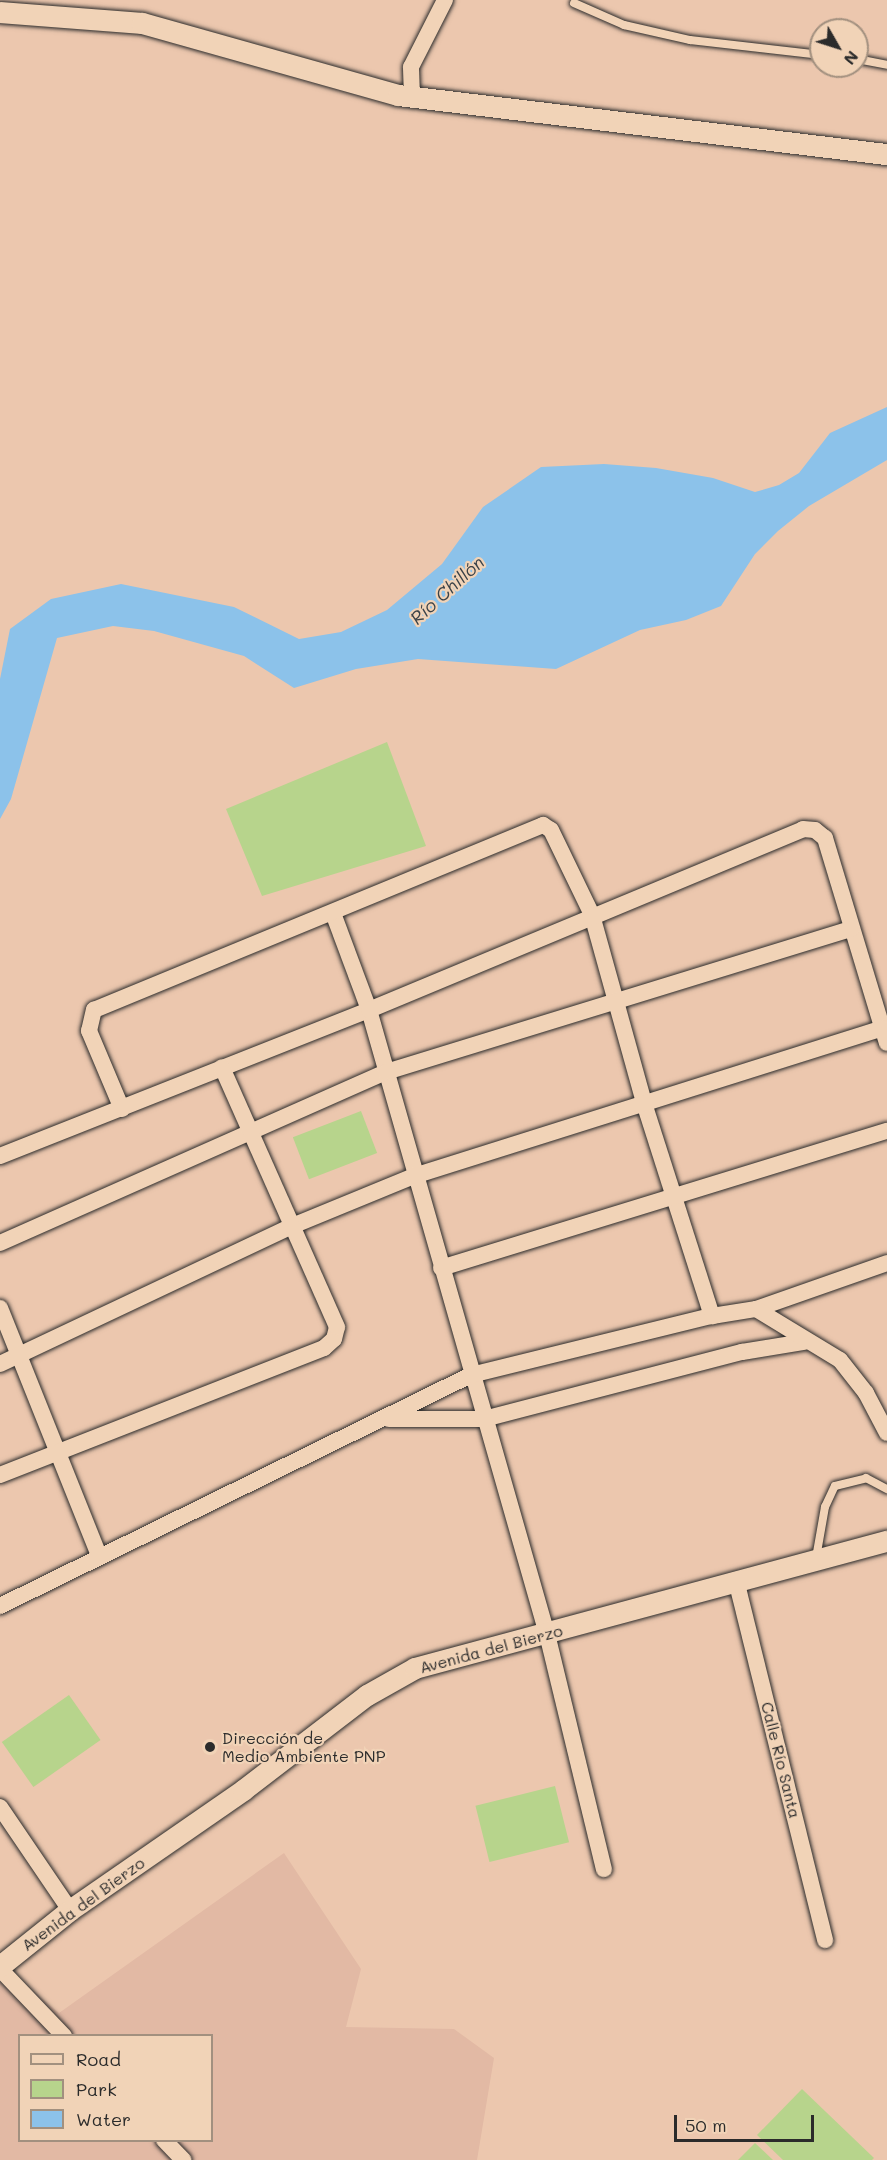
<!DOCTYPE html>
<meta charset="utf-8">
<style>
body{margin:0}
#map{position:relative;width:887px;height:2160px;overflow:hidden;background:#ecc7ae;font-family:Mali,sans-serif}
div>[style]{position:absolute}
.built>*{inset:0;background:#e2b9a4}
.green>*{inset:0;background:#b7d48c;transform-origin:0 0}
.water>*{inset:0;background:#8cc2ea}
.roads{filter:drop-shadow(0 0 2px #2b2b2b) drop-shadow(0 0 2px #2b2b2b)}
.service>*{height:8px;margin:-4px;padding:0 4px;transform-origin:4px;border-radius:4px;background:#f1d3b7}
.minor>*{height:16px;margin:-8px;padding:0 8px;transform-origin:8px;border-radius:8px;background:#f1d3b7}
.tertiary>*{height:21px;margin:-10.5px;padding:0 10.5px;transform-origin:10.5px;border-radius:10.5px;background:#f1d3b7}
.dots>*{width:16px;height:16px;translate:-50% -50%;box-sizing:border-box;border:3px solid #f1d3b7;border-radius:50%}
span{translate:-50% -50%;white-space:nowrap;text-align:center;line-height:1.15;-webkit-text-stroke:4.5px #f1d3b7;paint-order:stroke}
.street-label{font-size:16px;color:#2b2b2b}
.poi-label{font-size:16px;color:#2b2b2b}
.left{translate:0 -50%;text-align:left}
.water-label{font-size:18px;color:#3a4248;font-style:italic}
.legend{position:absolute;left:18px;top:2034px;width:195px;height:108px;box-sizing:border-box;background:#f1d3b7;border:2px solid #a2907f;margin:0;padding:8px 10px;list-style:none;font-size:18px;color:#2b2b2b}
.legend li{display:flex;align-items:center;gap:12px;height:30px}
.legend b{width:30px;border:2px solid #a2907f}
.north{position:absolute;left:809px;top:18px;width:60px;height:60px;box-sizing:border-box;background:#f1d3b7;border:2px solid #a2907f;border-radius:50%;rotate:129deg;font-size:16px;font-weight:700;line-height:24px;text-align:center;color:#2b2b2b}
.north::after{content:'';display:block;margin:auto;width:21px;height:27px;background:#2b2b2b;clip-path:polygon(50% 0,100% 100%,50% 72%,0 100%)}
.scale{position:absolute;left:674px;top:2115px;width:140px;height:27px;box-sizing:border-box;border:3px solid #2b2b2b;border-top:0;padding-left:8px;font-size:18px;line-height:21px;white-space:nowrap;color:#2b2b2b;-webkit-text-stroke:4px #f1d3b7;paint-order:stroke}
</style>
<div id="map">
<div class="built">
<div style="clip-path:polygon(evenodd,284px 1853px,361px 1969px,346px 2027px,454px 2029px,494px 2058px,477px 2160px,0 2160px,0 1963px,59px 2013px,284px 1853px,20px 2036px,212px 2036px,212px 2140px,20px 2140px,20px 2036px)"></div>
</div>
<div class="green">
<div style="clip-path:polygon(387px 742px,426px 846px,262px 896px,226px 809px)"></div>
<div style="left:361px;top:1111px;width:45px;height:73px;rotate:69deg"></div>
<div style="left:69px;top:1695px;width:55px;height:82px;rotate:55deg"></div>
<div style="left:555px;top:1786px;width:58px;height:82px;rotate:76deg"></div>
<div style="clip-path:polygon(802px 2089px,874px 2158px,872px 2160px,783px 2160px,757px 2135px)"></div>
<div style="clip-path:polygon(755px 2143px,773px 2160px,738px 2160px)"></div>
</div>
<div class="water">
<div style="clip-path:polygon(887px 407px,887px 460px,809px 506px,778px 531px,755px 554px,721px 606px,686px 620px,640px 630px,556px 669px,418px 659px,356px 669px,294px 688px,244px 656px,154px 631px,113px 626px,57px 638px,11px 799px,0 819px,0 679px,10px 629px,51px 599px,121px 584px,234px 607px,299px 639px,341px 632px,387px 610px,442px 564px,483px 507px,541px 467px,604px 464px,656px 468px,713px 478px,755px 492px,779px 485px,799px 473px,830px 433px)"></div>
</div>
<div class="roads">
<div class="service">
<div style="left:574px;top:3px;width:55px;rotate:23.7deg"></div>
<div style="left:624px;top:25px;width:68px;rotate:12.8deg"></div>
<div style="left:690px;top:40px;width:132px;rotate:6.5deg"></div>
<div style="left:857px;top:59px;width:31px;rotate:11deg"></div>
<div style="left:816px;top:1558px;width:52px;rotate:-80deg"></div>
<div style="left:825px;top:1507px;width:23px;rotate:-65deg"></div>
<div style="left:835px;top:1486px;width:32px;rotate:-14deg"></div>
<div style="left:866px;top:1478px;width:24px;rotate:28deg"></div>
</div>
<div class="minor">
<div style="left:412px;top:97px;width:30px;rotate:-92deg"></div>
<div style="left:411px;top:67px;width:75px;rotate:-63.1deg"></div>
<div style="left:333px;top:913px;width:103px;rotate:69.6deg"></div>
<div style="left:369px;top:1010px;width:649px;rotate:74.08deg"></div>
<div style="left:547px;top:1634px;width:242px;rotate:76.4deg"></div>
<div style="left:122px;top:1109px;width:85px;rotate:-112.9deg"></div>
<div style="left:89px;top:1031px;width:22px;rotate:-77deg"></div>
<div style="left:94px;top:1010px;width:486px;rotate:-22.4deg"></div>
<div style="left:543px;top:825px;width:9px;rotate:32deg"></div>
<div style="left:551px;top:830px;width:94px;rotate:64.2deg"></div>
<div style="left:592px;top:915px;width:195px;rotate:74.5deg"></div>
<div style="left:644px;top:1103px;width:224px;rotate:72.3deg"></div>
<div style="left:0;top:1156px;width:397px;rotate:-21.6deg"></div>
<div style="left:369px;top:1010px;width:470px;rotate:-22.6deg"></div>
<div style="left:803px;top:829px;width:12px;rotate:5deg"></div>
<div style="left:815px;top:830px;width:13px;rotate:39deg"></div>
<div style="left:825px;top:838px;width:214px;rotate:73.2deg"></div>
<div style="left:0;top:1243px;width:422px;rotate:-23.9deg"></div>
<div style="left:386px;top:1072px;width:487px;rotate:-17.1deg"></div>
<div style="left:441px;top:1268px;width:467px;rotate:-17.1deg"></div>
<div style="left:0;top:1308px;width:267px;rotate:68.2deg"></div>
<div style="left:756px;top:1309px;width:139px;rotate:-19.3deg"></div>
<div style="left:0;top:1364px;width:323px;rotate:-25.3deg"></div>
<div style="left:292px;top:1226px;width:132px;rotate:-22.3deg"></div>
<div style="left:414px;top:1176px;width:491px;rotate:-17.5deg"></div>
<div style="left:389px;top:1419px;width:95px"></div>
<div style="left:484px;top:1419px;width:267px;rotate:-14.6deg"></div>
<div style="left:742px;top:1352px;width:63px;rotate:-9.2deg"></div>
<div style="left:0;top:1475px;width:348px;rotate:-21.4deg"></div>
<div style="left:324px;top:1348px;width:13px;rotate:-42deg"></div>
<div style="left:334px;top:1339px;width:12px;rotate:-76deg"></div>
<div style="left:337px;top:1327px;width:284px;rotate:-113.9deg"></div>
<div style="left:736px;top:1580px;width:371px;rotate:76.1deg"></div>
<div style="left:0;top:1606px;width:525px;rotate:-26.13deg"></div>
<div style="left:471px;top:1375px;width:248px;rotate:-13.8deg"></div>
<div style="left:712px;top:1316px;width:45px;rotate:-9deg"></div>
<div style="left:756px;top:1309px;width:98px;rotate:31.3deg"></div>
<div style="left:840px;top:1360px;width:42px;rotate:51.8deg"></div>
<div style="left:866px;top:1393px;width:45px;rotate:62.3deg"></div>
<div style="left:0;top:1807px;width:125px;rotate:55.8deg"></div>
<div style="left:0;top:1969px;width:93px;rotate:46.3deg"></div>
<div style="left:164px;top:2140px;width:28px;rotate:46deg"></div>
</div>
<div class="tertiary">
<div style="left:0;top:12px;width:142px;rotate:4.4deg"></div>
<div style="left:142px;top:23px;width:266px;rotate:15.7deg"></div>
<div style="left:398px;top:95px;width:493px;rotate:6.9deg"></div>
<div style="left:0;top:1966px;width:90px;rotate:-38.7deg"></div>
<div style="left:70px;top:1910px;width:211px;rotate:-34.7deg"></div>
<div style="left:243px;top:1790px;width:156px;rotate:-37.5deg"></div>
<div style="left:367px;top:1695px;width:55px;rotate:-29.4deg"></div>
<div style="left:415px;top:1668px;width:489px;rotate:-15.1deg"></div>
</div>
</div>
<div class="dots">
<div style="left:210px;top:1747px;background:#2b2b2b"></div>
</div>
<div class="street-label">
<span style="left:491px;top:1649px;rotate:-15deg">Avenida del Bierzo</span>
<span style="left:781px;top:1760px;rotate:76deg">Calle Río Santa</span>
<span style="left:83px;top:1904px;rotate:-36deg">Avenida del Bierzo</span>
</div>
<div class="poi-label">
<span class="left" style="left:222px;top:1747px">Dirección de<br>Medio Ambiente PNP</span>
</div>
<div class="water-label">
<span style="left:447px;top:590px;rotate:-42deg">Río Chillón</span>
</div>
<ul class="legend">
<li><b style="height:8px;background:#f1d3b7"></b>Road</li>
<li><b style="height:16px;background:#b7d48c"></b>Park</li>
<li><b style="height:16px;background:#8cc2ea"></b>Water</li>
</ul>
<div class="north">N</div>
<div class="scale">50 m</div>
</div>
